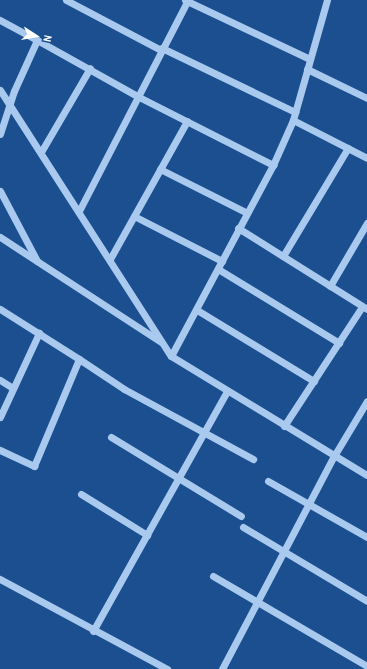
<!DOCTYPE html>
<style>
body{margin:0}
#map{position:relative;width:367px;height:669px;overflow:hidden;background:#1b4f8f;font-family:"Archivo Narrow",sans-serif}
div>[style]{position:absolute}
.minor>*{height:7px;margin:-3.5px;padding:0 3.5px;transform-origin:3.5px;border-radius:3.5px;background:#a9c9ee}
span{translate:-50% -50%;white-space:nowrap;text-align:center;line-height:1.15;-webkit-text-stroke:4px #1b4f8f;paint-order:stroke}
.north{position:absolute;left:16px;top:16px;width:40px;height:40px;-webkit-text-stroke:3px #1b4f8f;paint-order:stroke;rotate:102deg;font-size:11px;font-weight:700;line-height:16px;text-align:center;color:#fff}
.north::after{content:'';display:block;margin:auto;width:14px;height:18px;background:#fff;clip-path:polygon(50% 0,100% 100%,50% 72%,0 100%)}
</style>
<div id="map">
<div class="minor">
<div style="left:66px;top:0;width:107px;rotate:27.8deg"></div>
<div style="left:185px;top:0;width:138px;rotate:25.3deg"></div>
<div style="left:0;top:20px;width:42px;rotate:28.4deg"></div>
<div style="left:162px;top:48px;width:148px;rotate:25.7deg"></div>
<div style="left:307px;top:69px;width:67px;rotate:25.8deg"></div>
<div style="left:0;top:90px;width:316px;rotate:57.3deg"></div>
<div style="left:171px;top:356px;width:229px;rotate:31.3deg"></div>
<div style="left:293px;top:120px;width:83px;rotate:27.2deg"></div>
<div style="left:0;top:134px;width:45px;rotate:-72deg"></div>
<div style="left:14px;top:91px;width:56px;rotate:-65.7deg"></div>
<div style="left:37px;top:40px;width:115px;rotate:29.2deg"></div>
<div style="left:137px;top:96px;width:153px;rotate:26.9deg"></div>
<div style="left:41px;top:152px;width:97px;rotate:-59.7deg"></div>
<div style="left:160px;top:169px;width:97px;rotate:26.8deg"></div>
<div style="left:0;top:191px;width:79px;rotate:62.1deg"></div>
<div style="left:79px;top:211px;width:237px;rotate:-62.7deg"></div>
<div style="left:134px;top:216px;width:99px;rotate:27.1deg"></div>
<div style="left:238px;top:228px;width:152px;rotate:32.1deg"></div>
<div style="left:0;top:237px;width:192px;rotate:33.1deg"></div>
<div style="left:283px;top:256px;width:126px;rotate:-59deg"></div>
<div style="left:110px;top:259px;width:158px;rotate:-60.8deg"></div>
<div style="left:218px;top:269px;width:142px;rotate:31.4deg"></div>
<div style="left:330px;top:286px;width:73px;rotate:-59.6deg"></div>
<div style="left:0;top:309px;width:93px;rotate:32.3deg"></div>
<div style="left:197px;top:310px;width:137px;rotate:31.3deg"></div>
<div style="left:171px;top:356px;width:217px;rotate:-61.9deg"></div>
<div style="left:273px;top:165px;width:49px;rotate:-66deg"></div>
<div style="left:293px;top:120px;width:125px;rotate:-74.2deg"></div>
<div style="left:0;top:380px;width:15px;rotate:32deg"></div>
<div style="left:0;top:417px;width:93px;rotate:-65.1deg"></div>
<div style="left:284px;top:426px;width:142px;rotate:-56.8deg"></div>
<div style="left:111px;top:437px;width:152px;rotate:31.3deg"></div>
<div style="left:0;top:450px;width:38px;rotate:25deg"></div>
<div style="left:34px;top:466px;width:116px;rotate:-67.2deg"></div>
<div style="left:79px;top:359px;width:54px;rotate:33.7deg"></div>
<div style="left:124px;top:389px;width:147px;rotate:28.5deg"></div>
<div style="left:268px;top:481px;width:114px;rotate:29.5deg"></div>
<div style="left:81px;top:494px;width:78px;rotate:31.8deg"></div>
<div style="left:243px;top:527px;width:144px;rotate:30.8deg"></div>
<div style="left:213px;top:576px;width:178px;rotate:30.3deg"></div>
<div style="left:0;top:579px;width:190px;rotate:28.3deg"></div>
<div style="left:93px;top:631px;width:275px;rotate:-60.8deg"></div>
<div style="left:222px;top:669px;width:241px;rotate:-62.3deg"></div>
<div style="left:334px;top:456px;width:64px;rotate:-59deg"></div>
</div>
<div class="north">N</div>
</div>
